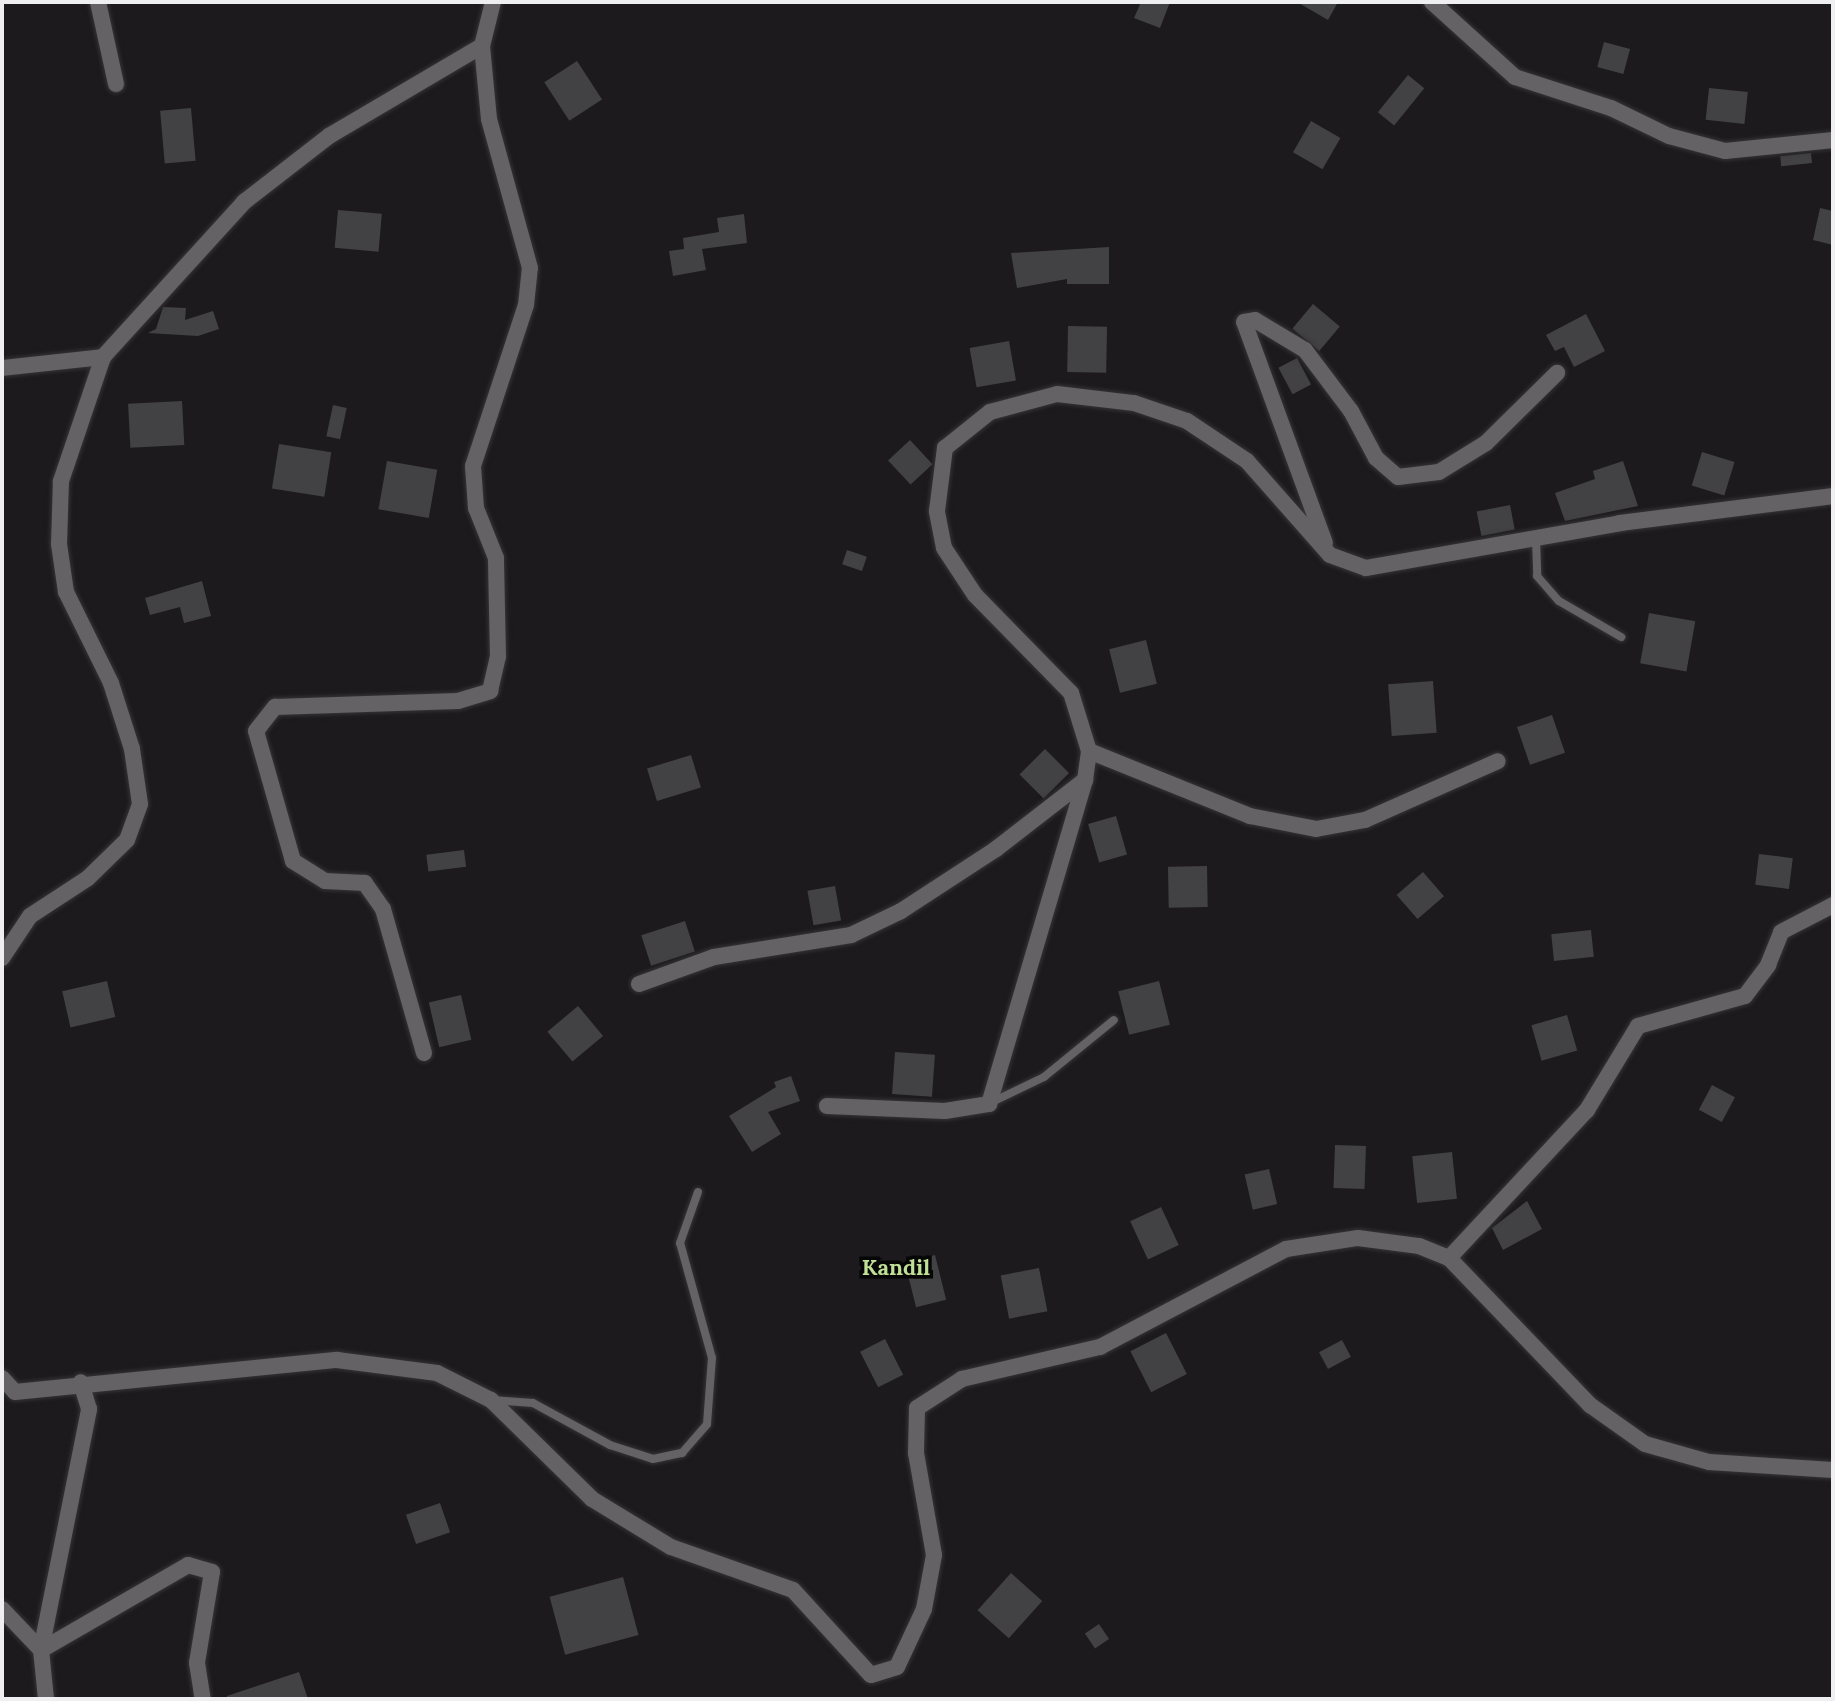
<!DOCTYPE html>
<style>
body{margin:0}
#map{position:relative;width:1835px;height:1701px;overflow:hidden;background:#1c1a1d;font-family:Lora,serif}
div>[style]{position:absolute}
.building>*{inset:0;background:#424144;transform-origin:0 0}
.roads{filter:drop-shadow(0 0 2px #353436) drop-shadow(0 0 2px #353436)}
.lane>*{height:8px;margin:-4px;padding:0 4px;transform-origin:4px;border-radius:4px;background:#646265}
.street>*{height:16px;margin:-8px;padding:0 8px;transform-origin:8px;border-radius:8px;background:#646265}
span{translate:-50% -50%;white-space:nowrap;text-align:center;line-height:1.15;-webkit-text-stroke:7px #060607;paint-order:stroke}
.neighbourhood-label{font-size:22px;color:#c0df97;font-weight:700}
.frame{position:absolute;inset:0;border:4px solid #efeef0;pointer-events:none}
</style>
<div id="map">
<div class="building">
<div style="clip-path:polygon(1141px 2px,1170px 2px,1160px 28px,1134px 18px)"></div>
<div style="clip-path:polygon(1297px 2px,1338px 2px,1328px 20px)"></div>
<div style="left:1604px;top:42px;width:27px;height:26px;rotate:15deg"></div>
<div style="left:577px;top:61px;width:46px;height:39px;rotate:57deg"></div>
<div style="left:1408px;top:75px;width:21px;height:48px;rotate:39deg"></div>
<div style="left:1709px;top:88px;width:39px;height:32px;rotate:6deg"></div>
<div style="left:191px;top:108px;width:53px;height:31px;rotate:85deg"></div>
<div style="left:1311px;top:121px;width:34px;height:36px;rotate:30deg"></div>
<div style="left:1811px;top:153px;width:10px;height:31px;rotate:84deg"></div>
<div style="clip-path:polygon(1820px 208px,1833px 211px,1833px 245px,1813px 240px)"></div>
<div style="left:338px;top:210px;width:44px;height:38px;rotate:5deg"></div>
<div style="clip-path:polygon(744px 214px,747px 243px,702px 249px,706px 270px,673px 276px,669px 251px,684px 249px,683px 238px,719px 232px,717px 218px)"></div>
<div style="clip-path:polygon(1109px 247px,1109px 284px,1067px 284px,1067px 279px,1017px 288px,1011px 253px)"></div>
<div style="left:1313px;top:304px;width:35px;height:32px;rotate:40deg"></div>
<div style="clip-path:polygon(163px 307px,186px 308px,185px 320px,213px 311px,219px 329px,198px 336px,148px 333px,156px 329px)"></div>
<div style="clip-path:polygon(1586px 314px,1605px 351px,1574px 367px,1564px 347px,1555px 351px,1546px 335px)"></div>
<div style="left:1068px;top:326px;width:39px;height:46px;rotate:1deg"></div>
<div style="left:1009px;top:341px;width:40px;height:40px;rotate:80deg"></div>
<div style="left:1297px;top:358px;width:30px;height:21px;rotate:62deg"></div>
<div style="left:182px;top:401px;width:44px;height:54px;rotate:87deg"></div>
<div style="left:333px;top:405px;width:14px;height:32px;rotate:12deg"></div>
<div style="left:910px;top:440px;width:33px;height:30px;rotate:47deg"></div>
<div style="left:279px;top:444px;width:53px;height:45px;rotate:9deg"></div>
<div style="left:1702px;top:452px;width:34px;height:35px;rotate:17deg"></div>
<div style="left:387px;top:461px;width:51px;height:49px;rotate:10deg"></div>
<div style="clip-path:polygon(1623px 461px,1638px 506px,1565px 521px,1555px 493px,1595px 479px,1593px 471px)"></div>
<div style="left:1510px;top:505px;width:25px;height:34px;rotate:79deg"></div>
<div style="left:847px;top:550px;width:21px;height:15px;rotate:19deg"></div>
<div style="clip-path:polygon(202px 581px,211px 616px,184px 623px,180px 607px,150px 615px,145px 598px)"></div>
<div style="left:1649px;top:613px;width:47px;height:51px;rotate:10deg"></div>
<div style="left:1146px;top:640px;width:45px;height:38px;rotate:76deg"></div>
<div style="left:1433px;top:681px;width:52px;height:45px;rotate:86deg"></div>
<div style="left:1552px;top:715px;width:40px;height:37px;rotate:71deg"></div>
<div style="left:1045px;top:749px;width:34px;height:36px;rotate:45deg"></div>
<div style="left:691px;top:755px;width:34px;height:46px;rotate:73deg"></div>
<div style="left:1116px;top:816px;width:40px;height:29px;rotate:74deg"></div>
<div style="left:464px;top:850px;width:17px;height:38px;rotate:83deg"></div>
<div style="left:1759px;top:854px;width:34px;height:31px;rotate:7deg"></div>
<div style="left:1207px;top:866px;width:41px;height:39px;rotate:89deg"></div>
<div style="left:1423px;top:872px;width:32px;height:35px;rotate:49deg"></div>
<div style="left:835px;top:886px;width:35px;height:28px;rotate:80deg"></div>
<div style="left:685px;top:921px;width:32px;height:46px;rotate:72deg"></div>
<div style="left:1591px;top:930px;width:27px;height:40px;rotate:84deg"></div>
<div style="left:107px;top:981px;width:37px;height:46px;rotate:77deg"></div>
<div style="left:1159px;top:981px;width:45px;height:42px;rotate:76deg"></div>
<div style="left:461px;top:995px;width:46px;height:33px;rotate:77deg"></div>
<div style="left:578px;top:1006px;width:39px;height:40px;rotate:50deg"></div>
<div style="left:1567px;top:1015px;width:37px;height:37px;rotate:74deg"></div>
<div style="left:895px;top:1052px;width:40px;height:42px;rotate:4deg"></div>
<div style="clip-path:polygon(791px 1076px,800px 1101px,768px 1112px,781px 1134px,752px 1152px,729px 1116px,776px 1087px,774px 1082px)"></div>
<div style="left:1712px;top:1085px;width:26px;height:28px;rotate:28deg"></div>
<div style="left:1335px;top:1145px;width:31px;height:43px;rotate:2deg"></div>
<div style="left:1452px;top:1152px;width:47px;height:40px;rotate:84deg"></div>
<div style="left:1269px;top:1169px;width:36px;height:25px;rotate:77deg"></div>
<div style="clip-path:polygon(1527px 1201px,1542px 1229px,1503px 1250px,1492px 1228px)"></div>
<div style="left:1161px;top:1207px;width:42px;height:34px;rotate:65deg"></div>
<div style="left:935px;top:1255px;width:46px;height:31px;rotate:76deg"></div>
<div style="left:1039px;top:1268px;width:44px;height:39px;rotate:79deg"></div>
<div style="left:1166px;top:1333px;width:46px;height:40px;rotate:63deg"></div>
<div style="left:885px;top:1339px;width:40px;height:28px;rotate:63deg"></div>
<div style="left:1342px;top:1340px;width:19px;height:26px;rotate:62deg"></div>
<div style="left:440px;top:1503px;width:31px;height:36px;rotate:71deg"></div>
<div style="left:1011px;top:1573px;width:42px;height:50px;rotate:42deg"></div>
<div style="left:623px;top:1577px;width:60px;height:76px;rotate:75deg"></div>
<div style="left:1099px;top:1624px;width:18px;height:17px;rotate:56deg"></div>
<div style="clip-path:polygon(299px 1672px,308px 1699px,227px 1699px,227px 1696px)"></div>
</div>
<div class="roads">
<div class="lane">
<div style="left:1536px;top:539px;width:37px;rotate:88deg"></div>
<div style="left:1537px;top:576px;width:33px;rotate:49deg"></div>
<div style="left:1559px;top:601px;width:72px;rotate:30.1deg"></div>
<div style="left:990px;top:1103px;width:60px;rotate:-25.7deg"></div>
<div style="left:1044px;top:1077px;width:90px;rotate:-39.2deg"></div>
<div style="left:492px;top:1400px;width:41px;rotate:4.2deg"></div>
<div style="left:533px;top:1403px;width:88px;rotate:28.6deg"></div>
<div style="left:610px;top:1445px;width:45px;rotate:18deg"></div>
<div style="left:653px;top:1459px;width:30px;rotate:-12deg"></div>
<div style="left:682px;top:1453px;width:38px;rotate:-49deg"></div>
<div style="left:707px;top:1424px;width:66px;rotate:-85.7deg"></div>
<div style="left:712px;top:1358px;width:119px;rotate:-105.5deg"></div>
<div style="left:680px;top:1243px;width:54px;rotate:-70.6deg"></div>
</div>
<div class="street">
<div style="left:98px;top:2px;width:84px;rotate:77.6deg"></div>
<div style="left:1432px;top:2px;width:112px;rotate:42.1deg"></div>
<div style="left:1515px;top:77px;width:101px;rotate:17.9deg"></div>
<div style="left:1611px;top:108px;width:64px;rotate:25.8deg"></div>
<div style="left:1669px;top:136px;width:58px;rotate:15deg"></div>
<div style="left:1725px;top:151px;width:109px;rotate:-5.8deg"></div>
<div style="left:2px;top:368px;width:102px;rotate:-6.2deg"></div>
<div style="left:1325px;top:543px;width:235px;rotate:-110.1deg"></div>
<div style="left:1244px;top:322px;width:11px;rotate:-10deg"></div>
<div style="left:1255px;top:320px;width:58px;rotate:31deg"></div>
<div style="left:1305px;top:350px;width:76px;rotate:53deg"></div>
<div style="left:1351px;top:411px;width:53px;rotate:62deg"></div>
<div style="left:1376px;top:458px;width:29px;rotate:41deg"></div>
<div style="left:1398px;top:477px;width:41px;rotate:-7deg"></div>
<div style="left:1439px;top:472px;width:55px;rotate:-31.7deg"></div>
<div style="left:1486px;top:443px;width:100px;rotate:-44.6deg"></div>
<div style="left:1089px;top:751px;width:174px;rotate:22deg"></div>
<div style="left:1250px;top:816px;width:67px;rotate:11.1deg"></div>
<div style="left:1316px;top:829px;width:50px;rotate:-10.4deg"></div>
<div style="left:1365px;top:820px;width:145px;rotate:-23.9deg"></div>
<div style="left:2px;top:958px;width:50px;rotate:-56.3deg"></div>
<div style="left:30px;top:916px;width:69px;rotate:-33.2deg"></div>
<div style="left:88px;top:878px;width:54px;rotate:-44.3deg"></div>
<div style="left:127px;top:840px;width:38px;rotate:-70deg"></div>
<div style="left:140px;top:804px;width:56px;rotate:-98.3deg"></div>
<div style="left:132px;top:749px;width:69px;rotate:-107.7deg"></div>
<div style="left:111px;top:683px;width:102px;rotate:-116.3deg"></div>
<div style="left:66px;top:592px;width:49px;rotate:-98.3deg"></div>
<div style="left:59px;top:544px;width:63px;rotate:-88.2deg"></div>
<div style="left:61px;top:481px;width:131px;rotate:-71.3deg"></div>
<div style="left:103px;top:357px;width:210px;rotate:-47.7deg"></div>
<div style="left:244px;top:202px;width:108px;rotate:-37.8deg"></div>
<div style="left:329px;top:136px;width:178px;rotate:-30.5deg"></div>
<div style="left:482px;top:46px;width:45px;rotate:-76deg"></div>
<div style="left:639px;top:984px;width:80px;rotate:-19.8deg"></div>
<div style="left:714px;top:957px;width:139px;rotate:-9.1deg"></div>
<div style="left:851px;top:935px;width:55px;rotate:-25.6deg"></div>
<div style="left:901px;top:911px;width:113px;rotate:-33.1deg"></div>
<div style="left:996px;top:849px;width:113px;rotate:-37.8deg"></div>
<div style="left:424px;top:1053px;width:150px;rotate:-105.9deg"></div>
<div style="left:383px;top:909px;width:32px;rotate:-125deg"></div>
<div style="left:365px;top:883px;width:40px;rotate:-177.1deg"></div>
<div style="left:325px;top:881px;width:38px;rotate:-148deg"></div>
<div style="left:293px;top:861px;width:135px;rotate:-105.9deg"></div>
<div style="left:256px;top:731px;width:31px;rotate:-52deg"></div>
<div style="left:275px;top:707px;width:183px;rotate:-1.9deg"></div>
<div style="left:458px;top:701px;width:34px;rotate:-17deg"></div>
<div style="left:490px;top:691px;width:35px;rotate:-77deg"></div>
<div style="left:498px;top:657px;width:99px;rotate:-91.2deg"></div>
<div style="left:496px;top:558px;width:54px;rotate:-111.8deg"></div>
<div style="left:476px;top:508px;width:42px;rotate:-94.1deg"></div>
<div style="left:473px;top:466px;width:169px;rotate:-71.8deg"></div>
<div style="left:526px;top:305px;width:37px;rotate:-84deg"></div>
<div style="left:530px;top:268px;width:155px;rotate:-105.4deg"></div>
<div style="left:489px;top:119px;width:73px;rotate:-95.5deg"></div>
<div style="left:827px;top:1106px;width:118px;rotate:2.4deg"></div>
<div style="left:945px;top:1111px;width:45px;rotate:-9deg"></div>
<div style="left:989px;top:1104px;width:338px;rotate:-73.5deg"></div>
<div style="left:1085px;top:780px;width:29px;rotate:-82deg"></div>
<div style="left:1089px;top:751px;width:61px;rotate:-107.2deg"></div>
<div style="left:1071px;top:693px;width:137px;rotate:-134.4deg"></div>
<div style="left:975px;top:595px;width:56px;rotate:-123.4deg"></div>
<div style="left:944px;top:548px;width:38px;rotate:-101deg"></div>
<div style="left:937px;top:511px;width:64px;rotate:-82.8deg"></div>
<div style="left:945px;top:448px;width:58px;rotate:-38.7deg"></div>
<div style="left:990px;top:412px;width:69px;rotate:-15deg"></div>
<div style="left:1057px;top:394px;width:78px;rotate:6.7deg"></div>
<div style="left:1134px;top:403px;width:56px;rotate:18.8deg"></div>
<div style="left:1187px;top:421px;width:72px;rotate:33.7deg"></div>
<div style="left:1247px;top:461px;width:125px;rotate:48.6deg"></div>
<div style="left:1330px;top:555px;width:38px;rotate:20deg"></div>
<div style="left:1366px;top:568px;width:258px;rotate:-10deg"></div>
<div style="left:1620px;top:523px;width:215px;rotate:-7.2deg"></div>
<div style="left:1449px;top:1258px;width:202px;rotate:-47deg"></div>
<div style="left:1587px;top:1110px;width:98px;rotate:-58.7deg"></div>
<div style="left:1638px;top:1026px;width:111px;rotate:-15.7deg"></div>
<div style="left:1745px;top:996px;width:39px;rotate:-53deg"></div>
<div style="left:1768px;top:965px;width:35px;rotate:-68deg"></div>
<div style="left:1781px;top:932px;width:59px;rotate:-27.4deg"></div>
<div style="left:2px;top:1378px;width:19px;rotate:47deg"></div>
<div style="left:15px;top:1392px;width:324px;rotate:-5.7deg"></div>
<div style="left:337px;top:1360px;width:101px;rotate:7.4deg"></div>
<div style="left:437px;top:1373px;width:60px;rotate:26.6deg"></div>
<div style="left:491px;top:1400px;width:141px;rotate:44.4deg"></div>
<div style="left:592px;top:1499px;width:92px;rotate:31.3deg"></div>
<div style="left:671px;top:1547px;width:129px;rotate:19.4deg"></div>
<div style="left:793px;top:1590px;width:115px;rotate:47.5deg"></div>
<div style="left:871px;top:1675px;width:27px;rotate:-17deg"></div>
<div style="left:897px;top:1667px;width:64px;rotate:-65deg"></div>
<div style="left:924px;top:1609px;width:55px;rotate:-79.5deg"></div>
<div style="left:934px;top:1555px;width:104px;rotate:-100deg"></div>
<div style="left:916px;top:1453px;width:45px;rotate:-88.7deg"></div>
<div style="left:917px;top:1408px;width:54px;rotate:-32.8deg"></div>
<div style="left:962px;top:1379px;width:142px;rotate:-13.1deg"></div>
<div style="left:1100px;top:1347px;width:210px;rotate:-27.8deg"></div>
<div style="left:1286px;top:1249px;width:73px;rotate:-8.7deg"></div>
<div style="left:1358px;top:1238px;width:62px;rotate:7.5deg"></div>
<div style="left:1419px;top:1246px;width:32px;rotate:22deg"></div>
<div style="left:1449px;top:1258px;width:204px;rotate:46.2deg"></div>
<div style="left:1590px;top:1405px;width:67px;rotate:35.3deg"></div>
<div style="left:1645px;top:1444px;width:66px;rotate:15.7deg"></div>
<div style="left:1709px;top:1462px;width:124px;rotate:3.7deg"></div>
<div style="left:2px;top:1609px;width:57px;rotate:46.4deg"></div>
<div style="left:41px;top:1650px;width:170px;rotate:-30deg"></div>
<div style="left:188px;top:1565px;width:25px;rotate:16deg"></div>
<div style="left:212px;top:1572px;width:92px;rotate:99.4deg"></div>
<div style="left:197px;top:1663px;width:36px;rotate:81deg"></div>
<div style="left:46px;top:1699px;width:49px;rotate:-95.8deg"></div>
<div style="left:41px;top:1650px;width:246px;rotate:-78.7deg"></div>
<div style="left:89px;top:1409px;width:28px;rotate:-107deg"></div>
</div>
</div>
<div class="neighbourhood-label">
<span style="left:896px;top:1268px">Kandil</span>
</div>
<div class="frame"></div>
</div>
